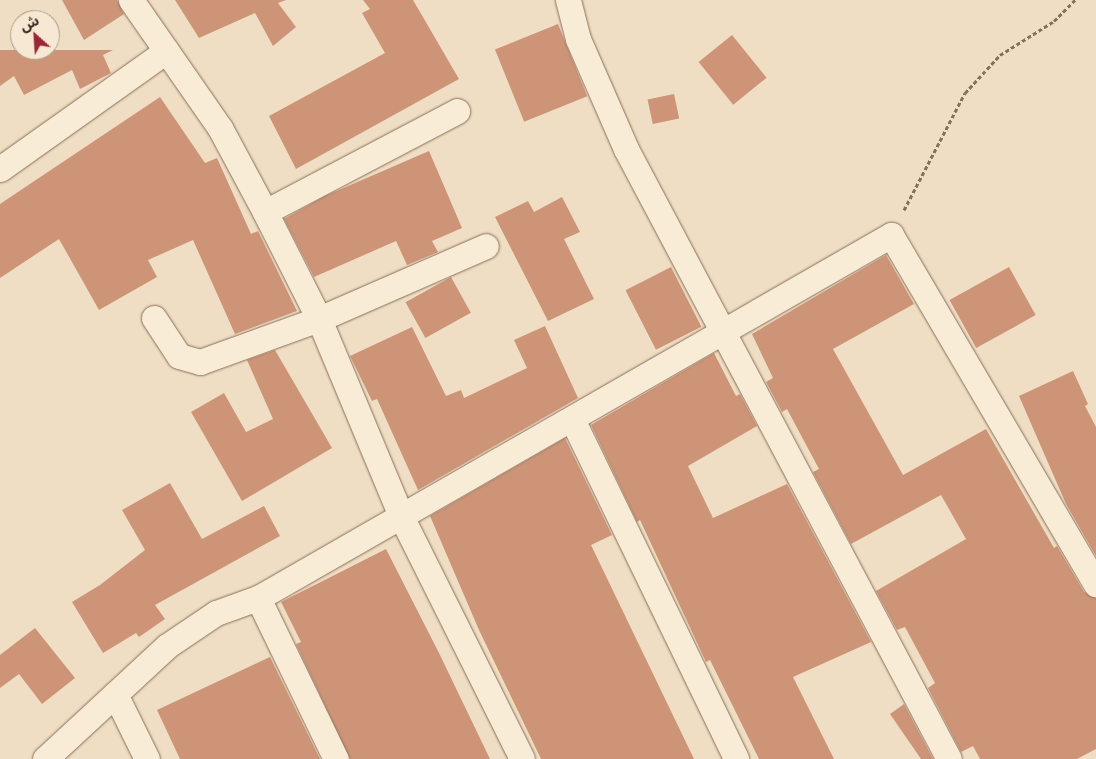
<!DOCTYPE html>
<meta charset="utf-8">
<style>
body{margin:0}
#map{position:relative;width:1096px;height:759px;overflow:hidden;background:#efdec3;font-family:Literata,"Noto Sans Arabic",serif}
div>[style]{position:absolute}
.building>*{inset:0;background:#ce9478;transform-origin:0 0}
.path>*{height:3px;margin-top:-1.5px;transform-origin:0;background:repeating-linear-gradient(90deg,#896e59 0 4px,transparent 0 6.5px)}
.roads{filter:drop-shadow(0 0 1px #896e59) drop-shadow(0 0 1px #896e59)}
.minor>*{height:25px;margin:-12.5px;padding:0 12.5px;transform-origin:12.5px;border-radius:12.5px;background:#f9ecd6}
span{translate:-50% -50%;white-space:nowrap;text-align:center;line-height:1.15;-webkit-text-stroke:4px #f6e8d2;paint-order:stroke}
.north{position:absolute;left:10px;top:10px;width:50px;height:50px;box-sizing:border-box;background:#f6e8d2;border:1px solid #aa9b8a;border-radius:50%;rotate:334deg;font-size:14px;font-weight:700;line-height:20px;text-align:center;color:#39281e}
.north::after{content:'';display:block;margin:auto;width:18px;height:22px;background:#9a2833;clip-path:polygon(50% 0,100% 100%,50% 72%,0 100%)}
</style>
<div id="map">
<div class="building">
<div style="clip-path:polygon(62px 0,117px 0,124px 14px,84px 40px)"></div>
<div style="clip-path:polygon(175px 0,286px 0,278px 3px,296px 27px,273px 46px,255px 13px,199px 38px)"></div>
<div style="clip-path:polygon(363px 0,413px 0,459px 79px,296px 169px,269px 116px,385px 53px,362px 13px,370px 9px)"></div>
<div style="left:558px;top:24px;width:78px;height:68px;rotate:68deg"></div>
<div style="left:732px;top:35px;width:55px;height:43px;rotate:51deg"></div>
<div style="clip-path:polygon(0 50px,113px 50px,103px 55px,111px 73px,80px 89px,72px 70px,24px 95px,14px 76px,0 86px)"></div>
<div style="left:674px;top:94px;width:25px;height:27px;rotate:78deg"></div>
<div style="clip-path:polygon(160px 97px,205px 163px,217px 158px,251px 234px,258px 231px,297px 311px,235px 334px,193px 240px,148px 260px,157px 277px,99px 310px,59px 239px,0 278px,0 204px)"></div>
<div style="clip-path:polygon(429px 151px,462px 228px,432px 241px,438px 252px,407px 265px,396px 241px,314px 277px,284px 219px,325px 196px)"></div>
<div style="clip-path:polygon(562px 197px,580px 232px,564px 239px,594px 299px,548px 321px,495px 217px,528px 201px,534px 212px)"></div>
<div style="clip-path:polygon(886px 255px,914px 304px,833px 349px,903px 475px,986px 429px,1054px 548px,1057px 546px,1084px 592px,1096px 598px,1096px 749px,1077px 759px,980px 759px,973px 746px,961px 752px,928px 688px,935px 683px,905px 627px,897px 630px,876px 591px,966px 539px,941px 495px,851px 544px,813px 472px,819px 469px,787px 409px,782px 412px,766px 382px,773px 378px,752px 334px)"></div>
<div style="left:671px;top:267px;width:67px;height:51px;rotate:63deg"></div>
<div style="left:1009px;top:267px;width:55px;height:68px;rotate:61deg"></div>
<div style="left:451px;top:277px;width:41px;height:52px;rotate:61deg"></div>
<div style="clip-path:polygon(545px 326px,578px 398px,418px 490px,377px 399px,372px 401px,350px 356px,412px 327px,446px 396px,461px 390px,464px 398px,527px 368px,514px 340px)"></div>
<div style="clip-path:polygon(275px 350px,332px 448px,242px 501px,191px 412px,224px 393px,246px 432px,273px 419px,247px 360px)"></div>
<div style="clip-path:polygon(714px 353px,736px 396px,740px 394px,757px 426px,688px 466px,713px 518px,787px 484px,871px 642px,793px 677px,834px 759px,759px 759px,710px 660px,706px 662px,640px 520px,637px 522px,591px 425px)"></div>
<div style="clip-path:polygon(1073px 371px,1088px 404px,1085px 406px,1096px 427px,1096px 556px,1066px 504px,1019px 396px)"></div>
<div style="clip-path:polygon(565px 438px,612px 535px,591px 545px,694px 759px,541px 759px,479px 630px,430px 516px)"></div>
<div style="clip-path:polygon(170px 483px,202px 539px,264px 506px,280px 536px,155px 605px,165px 619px,139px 637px,136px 633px,103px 653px,72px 602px,100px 585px,145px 550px,122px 510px)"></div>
<div style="clip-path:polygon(386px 549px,439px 653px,490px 759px,350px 759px,296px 644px,301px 642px,281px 602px)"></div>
<div style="clip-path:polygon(35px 628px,75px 678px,42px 704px,19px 674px,0 688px,0 655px)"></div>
<div style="clip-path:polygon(270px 657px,320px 759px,180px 759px,157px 710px)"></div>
<div style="clip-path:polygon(904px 704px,933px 759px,921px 759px,890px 714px)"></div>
</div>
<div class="path">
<div style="left:904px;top:210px;width:132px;rotate:-62.5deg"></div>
<div style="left:965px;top:93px;width:52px;rotate:-47.4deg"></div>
<div style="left:1000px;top:55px;width:64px;rotate:-32.2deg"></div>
<div style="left:1054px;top:21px;width:30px;rotate:-45deg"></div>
</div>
<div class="roads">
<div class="minor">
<div style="left:131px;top:0;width:156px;rotate:55.2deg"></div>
<div style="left:220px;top:128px;width:95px;rotate:61.8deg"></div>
<div style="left:265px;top:212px;width:120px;rotate:63.2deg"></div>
<div style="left:319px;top:319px;width:213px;rotate:67.4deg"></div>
<div style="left:401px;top:516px;width:271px;rotate:63.5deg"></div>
<div style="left:568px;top:0;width:40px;rotate:75.6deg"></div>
<div style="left:578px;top:39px;width:120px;rotate:66.4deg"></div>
<div style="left:626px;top:149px;width:690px;rotate:62.1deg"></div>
<div style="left:0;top:169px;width:204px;rotate:-35.4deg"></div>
<div style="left:265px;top:212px;width:217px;rotate:-27.7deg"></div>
<div style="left:154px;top:318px;width:45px;rotate:56.7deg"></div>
<div style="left:179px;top:356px;width:22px;rotate:16deg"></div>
<div style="left:200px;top:362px;width:127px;rotate:-19.9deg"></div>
<div style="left:319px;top:319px;width:182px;rotate:-23.6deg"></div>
<div style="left:572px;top:419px;width:377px;rotate:64.2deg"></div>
<div style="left:258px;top:598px;width:179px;rotate:64.2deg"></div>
<div style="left:115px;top:694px;width:72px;rotate:63.8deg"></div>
<div style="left:45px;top:759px;width:166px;rotate:-42.8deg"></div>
<div style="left:167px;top:646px;width:59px;rotate:-34deg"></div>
<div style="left:216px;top:613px;width:45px;rotate:-19.7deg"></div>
<div style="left:258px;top:598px;width:730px;rotate:-29.83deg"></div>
<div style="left:891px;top:235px;width:405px;rotate:59.6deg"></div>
</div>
</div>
<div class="north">ش</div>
</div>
